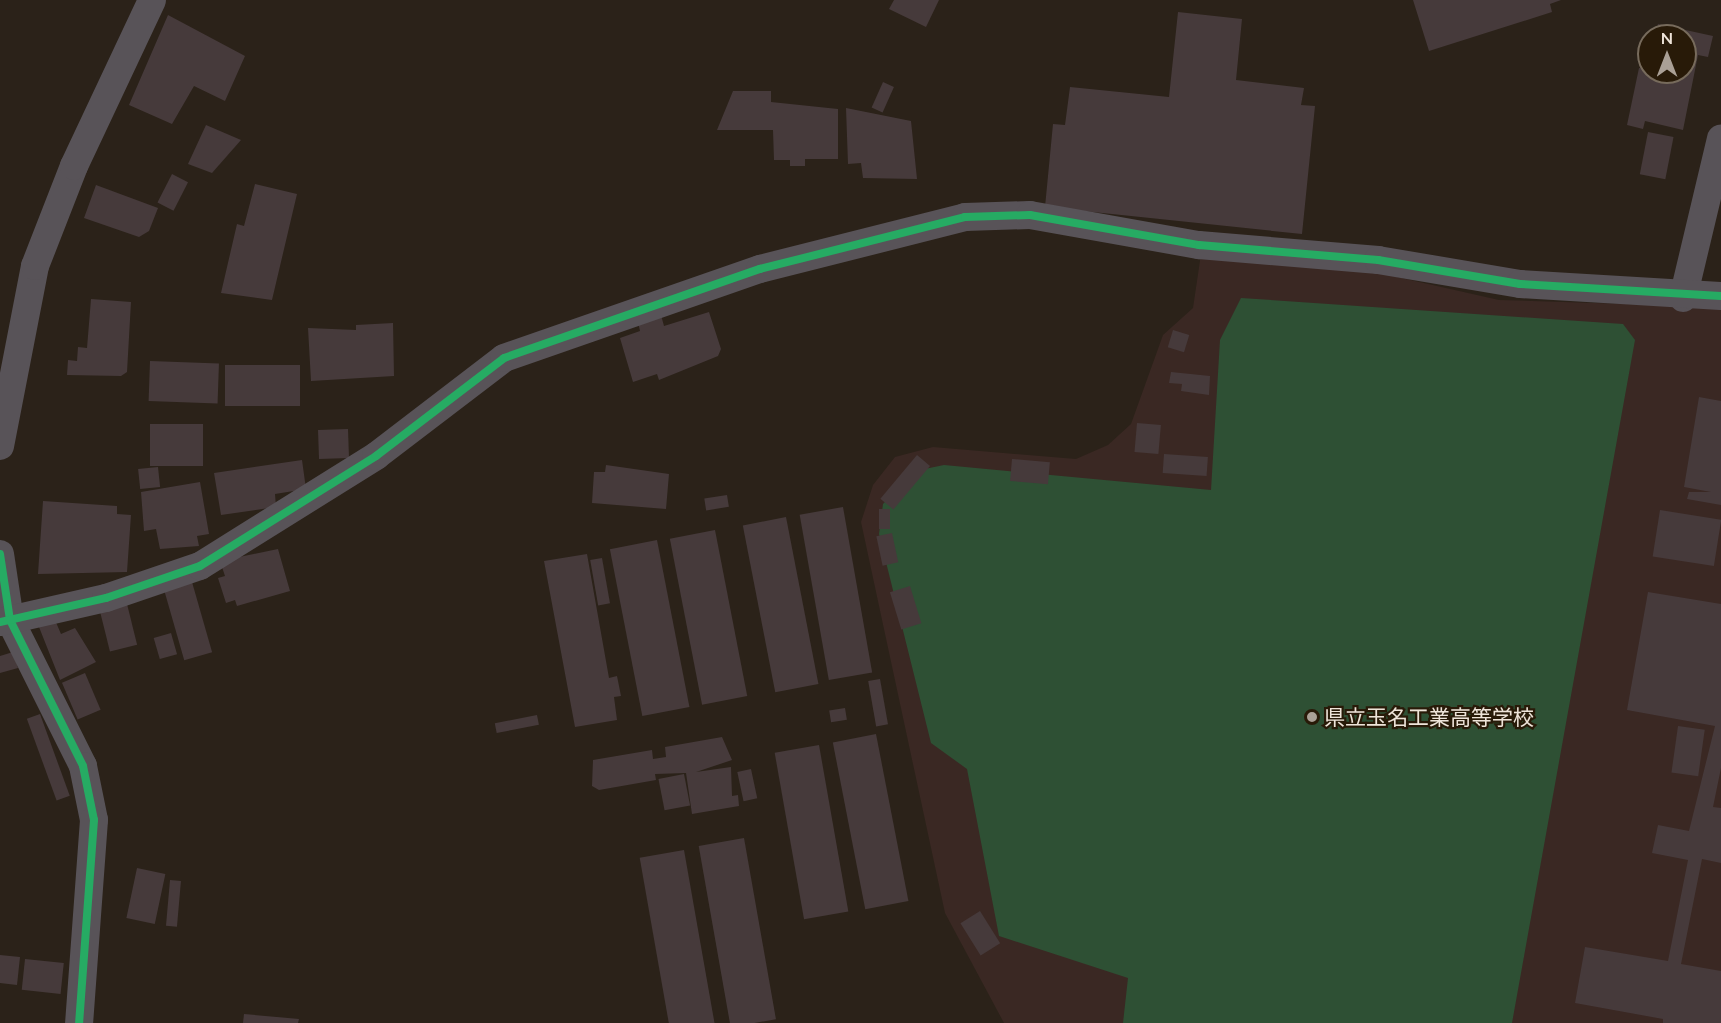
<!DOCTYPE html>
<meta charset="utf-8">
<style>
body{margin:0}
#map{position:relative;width:1721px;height:1023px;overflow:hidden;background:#2b2219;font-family:Lato,"Noto Sans JP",sans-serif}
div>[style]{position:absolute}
.industrial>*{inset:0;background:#3a2823}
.green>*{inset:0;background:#2e5034}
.building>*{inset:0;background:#463a3b;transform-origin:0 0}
.street>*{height:28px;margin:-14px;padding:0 14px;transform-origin:14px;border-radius:14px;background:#585358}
.cycleway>*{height:8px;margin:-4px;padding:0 4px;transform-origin:4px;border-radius:4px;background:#26ab63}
.dots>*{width:16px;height:16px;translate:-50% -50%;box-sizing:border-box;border:3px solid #281a08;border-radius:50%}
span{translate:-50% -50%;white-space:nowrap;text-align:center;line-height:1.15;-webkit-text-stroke:4.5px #281a08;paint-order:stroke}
.poi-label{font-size:21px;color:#eee4d9}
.left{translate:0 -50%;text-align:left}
.north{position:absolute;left:1637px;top:24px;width:60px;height:60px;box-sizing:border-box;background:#281a08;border:2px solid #776b5c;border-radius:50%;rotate:0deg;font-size:16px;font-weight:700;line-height:24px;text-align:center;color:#eee4d9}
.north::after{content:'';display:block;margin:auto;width:21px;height:27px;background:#aaa096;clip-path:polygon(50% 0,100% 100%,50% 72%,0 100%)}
</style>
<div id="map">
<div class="industrial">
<div style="clip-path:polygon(1201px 254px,1375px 272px,1499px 300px,1721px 307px,1721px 1023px,1004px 1023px,945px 913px,861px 522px,873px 485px,895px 457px,933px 447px,1076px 459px,1108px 445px,1131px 424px,1163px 335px,1193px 308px)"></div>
</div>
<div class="green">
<div style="clip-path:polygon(1241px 298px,1623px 324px,1635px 340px,1512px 1023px,1123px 1023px,1128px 978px,999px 936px,967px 769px,931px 743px,879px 534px,883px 504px,915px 471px,944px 465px,1211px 490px,1220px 340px)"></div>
</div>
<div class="building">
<div style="clip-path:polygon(894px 0,939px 0,926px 27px,889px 9px)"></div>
<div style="clip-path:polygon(1413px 0,1561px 0,1550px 4px,1552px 12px,1429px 51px)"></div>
<div style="clip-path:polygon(1178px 12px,1242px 19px,1236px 80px,1304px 88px,1301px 105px,1315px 106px,1302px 234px,1045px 207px,1053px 124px,1065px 125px,1070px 87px,1169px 97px)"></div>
<div style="clip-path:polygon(168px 15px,245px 56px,225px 101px,194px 86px,172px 124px,129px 105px)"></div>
<div style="clip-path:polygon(1658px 24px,1713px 36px,1708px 57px,1698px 55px,1683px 130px,1645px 121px,1643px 129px,1627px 125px,1639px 68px,1685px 72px,1685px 36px,1655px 36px)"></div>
<div style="left:883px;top:82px;width:12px;height:28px;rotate:24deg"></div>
<div style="clip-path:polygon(733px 91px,771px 91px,771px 102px,838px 109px,838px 159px,805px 159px,805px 166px,790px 166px,790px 160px,774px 160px,773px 130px,717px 130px)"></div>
<div style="clip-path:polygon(846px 108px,911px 121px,917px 179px,863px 178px,861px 163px,848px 164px)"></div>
<div style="clip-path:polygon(206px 125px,241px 140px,212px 173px,188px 164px)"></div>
<div style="left:1648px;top:132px;width:26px;height:43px;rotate:11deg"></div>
<div style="left:172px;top:174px;width:18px;height:32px;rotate:27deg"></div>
<div style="clip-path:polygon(255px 184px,297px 194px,272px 300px,221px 293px,237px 224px,244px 226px)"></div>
<div style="clip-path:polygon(96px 185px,158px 208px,149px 231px,139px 237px,84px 218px)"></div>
<div style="clip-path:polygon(91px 299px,131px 302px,127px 372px,121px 376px,67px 375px,68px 360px,77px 361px,78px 347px,87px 348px)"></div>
<div style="clip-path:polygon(709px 312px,721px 349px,718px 356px,659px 380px,657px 374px,633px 382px,620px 338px,640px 331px,638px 322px,661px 315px,664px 326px)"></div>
<div style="clip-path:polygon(393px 323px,394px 376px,311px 381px,308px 328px,356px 330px,356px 325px)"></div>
<div style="left:1173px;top:330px;width:17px;height:18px;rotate:17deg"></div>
<div style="left:150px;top:361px;width:69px;height:40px;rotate:2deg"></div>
<div style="left:225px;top:365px;width:75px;height:41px"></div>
<div style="clip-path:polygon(1171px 372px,1210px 376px,1209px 395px,1181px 391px,1182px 384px,1169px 383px)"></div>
<div style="clip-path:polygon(1699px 397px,1721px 401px,1721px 505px,1687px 499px,1689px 492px,1711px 492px,1684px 487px)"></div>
<div style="left:1137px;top:423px;width:24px;height:29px;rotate:5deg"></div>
<div style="left:150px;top:424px;width:53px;height:42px"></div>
<div style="left:348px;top:429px;width:29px;height:30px;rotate:88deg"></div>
<div style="left:1164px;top:454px;width:44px;height:19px;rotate:4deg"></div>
<div style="left:917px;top:455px;width:17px;height:57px;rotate:40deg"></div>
<div style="left:1012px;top:459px;width:38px;height:22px;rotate:5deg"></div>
<div style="clip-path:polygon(302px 460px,306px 489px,275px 494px,276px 507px,221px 515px,214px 473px)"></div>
<div style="clip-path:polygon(606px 465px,669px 474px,666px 509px,592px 503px,594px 472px,605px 472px)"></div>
<div style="left:158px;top:467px;width:20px;height:20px;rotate:84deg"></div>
<div style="clip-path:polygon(200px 482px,209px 534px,197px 536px,199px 546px,160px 549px,156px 529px,144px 531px,141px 492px)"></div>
<div style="left:727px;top:495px;width:12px;height:23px;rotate:81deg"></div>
<div style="clip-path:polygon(43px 501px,117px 506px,117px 514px,131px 515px,127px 572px,38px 574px)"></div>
<div style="left:843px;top:507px;width:168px;height:44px;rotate:80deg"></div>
<div style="left:879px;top:509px;width:11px;height:20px"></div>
<div style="left:1660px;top:510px;width:62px;height:47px;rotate:9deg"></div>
<div style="left:786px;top:517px;width:170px;height:44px;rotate:79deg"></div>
<div style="left:715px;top:530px;width:169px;height:46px;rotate:79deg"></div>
<div style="left:892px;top:533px;width:30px;height:16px;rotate:78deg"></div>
<div style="left:657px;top:540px;width:170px;height:48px;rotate:79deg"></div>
<div style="clip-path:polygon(278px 549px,290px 591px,237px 606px,235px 600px,226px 603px,218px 578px,225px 576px,220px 561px)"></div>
<div style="clip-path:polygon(587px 554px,609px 678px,617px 676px,621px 696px,614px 697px,617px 720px,575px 727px,544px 561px)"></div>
<div style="left:602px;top:558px;width:46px;height:12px;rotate:80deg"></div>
<div style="left:192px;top:582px;width:73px;height:29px;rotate:74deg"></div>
<div style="left:910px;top:586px;width:39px;height:21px;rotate:73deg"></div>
<div style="clip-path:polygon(1648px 592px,1721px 604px,1721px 768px,1713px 807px,1721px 808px,1721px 863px,1702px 859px,1681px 964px,1721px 971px,1721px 1023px,1663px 1023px,1663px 1019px,1575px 1003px,1585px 947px,1668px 961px,1688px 860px,1652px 853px,1658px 825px,1689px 831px,1715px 726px,1627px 710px)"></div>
<div style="left:126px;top:600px;width:46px;height:28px;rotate:76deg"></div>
<div style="clip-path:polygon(55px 620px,61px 634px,75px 628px,96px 662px,60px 680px,39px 627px)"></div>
<div style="left:171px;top:633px;width:22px;height:18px;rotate:74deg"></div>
<div style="clip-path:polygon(13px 652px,18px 668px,0 673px,0 656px)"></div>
<div style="left:85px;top:673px;width:40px;height:25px;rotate:67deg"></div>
<div style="left:880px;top:679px;width:46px;height:12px;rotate:80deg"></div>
<div style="left:845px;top:708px;width:12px;height:16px;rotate:81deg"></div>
<div style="left:40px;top:714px;width:87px;height:14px;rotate:70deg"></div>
<div style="left:537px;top:715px;width:10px;height:43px;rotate:79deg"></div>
<div style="left:1678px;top:726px;width:27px;height:47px;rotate:8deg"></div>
<div style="left:876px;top:734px;width:170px;height:44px;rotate:79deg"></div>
<div style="clip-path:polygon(722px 737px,732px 760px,696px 772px,731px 767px,732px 796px,738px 795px,739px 806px,692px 814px,686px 773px,655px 774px,656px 780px,599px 790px,592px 786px,593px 760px,652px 750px,653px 759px,666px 757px,665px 747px)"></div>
<div style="left:819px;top:745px;width:169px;height:45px;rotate:80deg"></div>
<div style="left:751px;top:769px;width:30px;height:14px;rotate:78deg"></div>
<div style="left:684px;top:774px;width:32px;height:26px;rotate:79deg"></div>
<div style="left:744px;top:838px;width:184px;height:46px;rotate:80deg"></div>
<div style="left:684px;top:850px;width:176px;height:45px;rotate:80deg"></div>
<div style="left:137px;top:868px;width:29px;height:51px;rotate:12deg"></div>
<div style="left:170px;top:880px;width:11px;height:46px;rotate:5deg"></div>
<div style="left:980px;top:911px;width:38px;height:23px;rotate:58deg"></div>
<div style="clip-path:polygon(0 955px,20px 957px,17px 985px,0 983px)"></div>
<div style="left:25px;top:959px;width:39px;height:31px;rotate:6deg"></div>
<div style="clip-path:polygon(244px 1014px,299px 1019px,298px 1023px,243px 1023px)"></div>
</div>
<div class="street">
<div style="left:1683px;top:298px;width:164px;rotate:-76.6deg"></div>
<div style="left:0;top:446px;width:183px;rotate:-79deg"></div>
<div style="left:35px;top:266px;width:107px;rotate:-68.7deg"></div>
<div style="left:74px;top:166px;width:183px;rotate:-64.8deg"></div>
<div style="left:0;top:554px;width:67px;rotate:81.4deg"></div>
<div style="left:10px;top:620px;width:163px;rotate:63.4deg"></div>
<div style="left:83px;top:766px;width:55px;rotate:78.5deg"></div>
<div style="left:94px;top:820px;width:204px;rotate:94.2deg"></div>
<div style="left:0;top:622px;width:109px;rotate:-12.8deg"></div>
<div style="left:106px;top:598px;width:99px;rotate:-18.8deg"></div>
<div style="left:200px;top:566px;width:208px;rotate:-32deg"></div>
<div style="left:376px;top:456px;width:161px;rotate:-37.4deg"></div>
<div style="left:504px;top:358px;width:271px;rotate:-19.2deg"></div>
<div style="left:760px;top:269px;width:211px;rotate:-14.2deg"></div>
<div style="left:965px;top:217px;width:65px;rotate:-1.8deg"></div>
<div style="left:1030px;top:215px;width:172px;rotate:10.1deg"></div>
<div style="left:1199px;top:245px;width:180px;rotate:4.8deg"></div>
<div style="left:1378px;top:260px;width:144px;rotate:9.6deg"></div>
<div style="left:1520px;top:284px;width:201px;rotate:3.4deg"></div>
</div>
<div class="cycleway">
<div style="left:0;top:554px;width:67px;rotate:81.4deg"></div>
<div style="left:10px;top:620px;width:163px;rotate:63.4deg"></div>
<div style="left:83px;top:766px;width:55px;rotate:78.5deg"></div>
<div style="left:94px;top:820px;width:204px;rotate:94.2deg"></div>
<div style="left:0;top:622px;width:109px;rotate:-12.8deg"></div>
<div style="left:106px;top:598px;width:99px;rotate:-18.8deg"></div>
<div style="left:200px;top:566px;width:208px;rotate:-32deg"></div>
<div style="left:376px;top:456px;width:161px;rotate:-37.4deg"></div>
<div style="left:504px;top:358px;width:271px;rotate:-19.2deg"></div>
<div style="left:760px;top:269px;width:211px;rotate:-14.2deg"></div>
<div style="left:965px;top:217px;width:65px;rotate:-1.8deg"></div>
<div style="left:1030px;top:215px;width:172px;rotate:10.1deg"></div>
<div style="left:1199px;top:245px;width:180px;rotate:4.8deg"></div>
<div style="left:1378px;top:260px;width:144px;rotate:9.6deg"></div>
<div style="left:1520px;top:284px;width:201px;rotate:3.4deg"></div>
</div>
<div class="dots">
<div style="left:1312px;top:717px;background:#aaa096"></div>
</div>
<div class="poi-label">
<span class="left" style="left:1324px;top:717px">県立玉名工業高等学校</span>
</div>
<div class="north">N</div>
</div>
